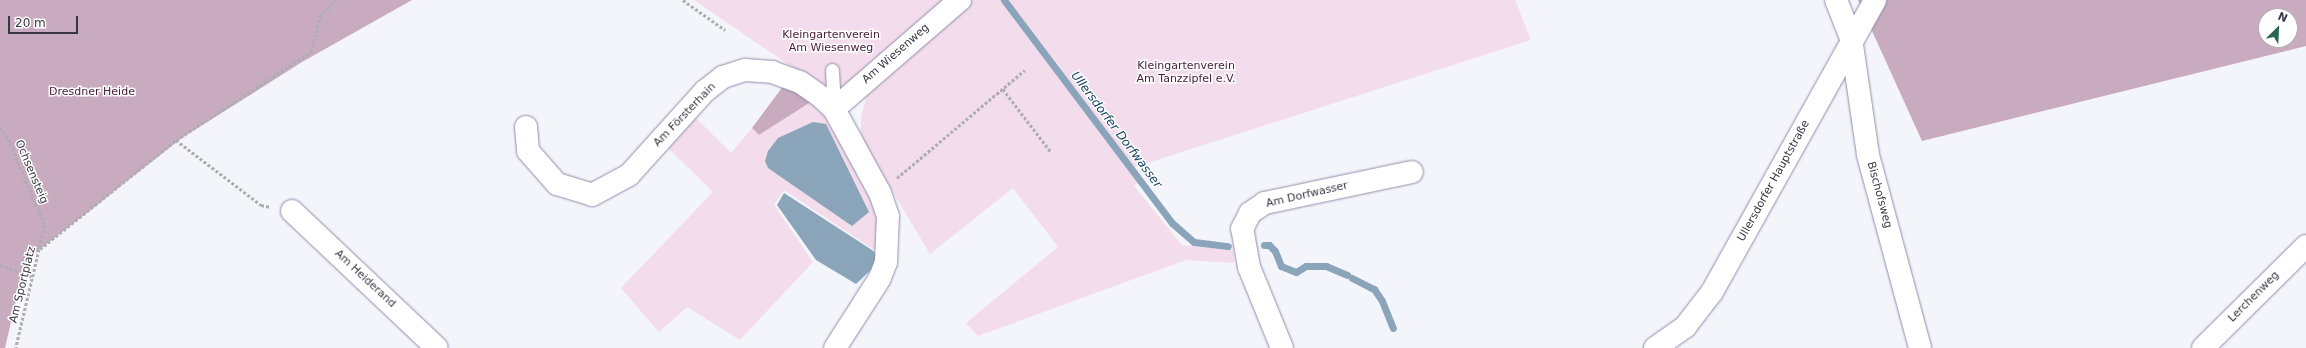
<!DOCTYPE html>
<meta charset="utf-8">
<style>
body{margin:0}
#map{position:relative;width:2306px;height:348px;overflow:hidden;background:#f4f4fb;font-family:"DejaVu Sans",sans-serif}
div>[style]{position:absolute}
.green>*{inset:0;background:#f3dceb}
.forest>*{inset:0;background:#c8abbe}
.water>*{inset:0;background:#8aa5ba}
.stream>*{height:7px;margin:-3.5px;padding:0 3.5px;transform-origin:3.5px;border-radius:3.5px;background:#8aa5ba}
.path>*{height:2.5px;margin-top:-1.25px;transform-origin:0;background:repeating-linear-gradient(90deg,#aeadb6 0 3px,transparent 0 5px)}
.roads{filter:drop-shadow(0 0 1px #908dab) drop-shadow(0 0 1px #908dab)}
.service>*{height:13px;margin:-6.5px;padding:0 6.5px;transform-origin:6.5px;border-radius:6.5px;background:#fff}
.minor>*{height:22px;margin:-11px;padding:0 11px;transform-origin:11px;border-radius:11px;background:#fff}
.secondary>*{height:22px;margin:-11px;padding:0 11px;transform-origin:11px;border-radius:11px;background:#fff}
span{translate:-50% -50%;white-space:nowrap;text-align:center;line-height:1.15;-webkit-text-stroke:3px #fff;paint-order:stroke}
.park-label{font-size:11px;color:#49213e}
.street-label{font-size:11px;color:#383643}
.water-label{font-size:12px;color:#134463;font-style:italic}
.north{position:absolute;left:2258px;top:8px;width:40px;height:40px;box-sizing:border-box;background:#fff;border:1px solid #afafb4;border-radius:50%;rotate:24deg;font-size:11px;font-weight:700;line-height:16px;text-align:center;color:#383643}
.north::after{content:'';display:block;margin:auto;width:14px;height:18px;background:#2a6651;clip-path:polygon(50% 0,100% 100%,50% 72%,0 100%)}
.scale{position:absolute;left:8px;top:16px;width:70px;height:18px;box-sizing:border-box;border:2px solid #383643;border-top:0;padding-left:5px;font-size:12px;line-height:14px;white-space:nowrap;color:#383643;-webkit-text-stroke:3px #fff;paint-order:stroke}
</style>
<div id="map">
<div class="green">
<div style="clip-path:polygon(694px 0,943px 0,840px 90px,821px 87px)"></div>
<div style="clip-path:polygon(974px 0,1515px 0,1531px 40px,1135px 167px,1143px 179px,1134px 186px,1182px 245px,1233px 250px,1234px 263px,1186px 260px,978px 336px,966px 323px,1058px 247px,1013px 188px,930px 254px,861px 139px,861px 117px,867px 95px)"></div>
<div style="clip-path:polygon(814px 100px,825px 114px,860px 173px,878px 216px,876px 251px,784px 190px,774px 205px,813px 262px,740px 340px,687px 307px,659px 332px,621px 288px,713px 192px,664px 144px,692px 114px,731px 153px,752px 128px,759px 135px)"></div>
</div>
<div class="forest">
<div style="clip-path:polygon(0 0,412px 0,302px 62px,182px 138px,25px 261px,5px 348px,0 348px)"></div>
<div style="clip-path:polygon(evenodd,1858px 0,2306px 0,2306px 46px,1922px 141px,1858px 0,2266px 16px,2290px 16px,2290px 40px,2266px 40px,2266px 16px)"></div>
<div style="clip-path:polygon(784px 85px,814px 100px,759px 135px,752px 128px)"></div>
</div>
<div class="water">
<div style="clip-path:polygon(813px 122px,826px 124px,869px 212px,852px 226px,768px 168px,765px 161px,768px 151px,778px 138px)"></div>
<div style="clip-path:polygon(784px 193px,872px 250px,877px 255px,875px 266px,856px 284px,816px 260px,777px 205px)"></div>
</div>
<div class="stream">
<div style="left:1004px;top:0;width:279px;rotate:53deg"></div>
<div style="left:1172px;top:223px;width:29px;rotate:41deg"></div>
<div style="left:1194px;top:242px;width:34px;rotate:7deg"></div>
<div style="left:1264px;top:245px;width:5px"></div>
<div style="left:1269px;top:245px;width:8px;rotate:45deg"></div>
<div style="left:1275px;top:251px;width:16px;rotate:68deg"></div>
<div style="left:1281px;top:266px;width:16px;rotate:22deg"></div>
<div style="left:1296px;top:272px;width:12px;rotate:-31deg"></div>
<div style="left:1306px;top:266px;width:20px"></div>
<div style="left:1326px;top:266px;width:23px;rotate:23deg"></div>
<div style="left:1352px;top:278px;width:25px;rotate:27deg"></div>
<div style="left:1374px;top:289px;width:14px;rotate:56deg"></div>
<div style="left:1382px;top:301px;width:29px;rotate:68deg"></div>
</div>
<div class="path">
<div style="left:683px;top:0;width:52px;rotate:35.5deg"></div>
<div style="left:1003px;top:89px;width:79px;rotate:52.7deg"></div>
<div style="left:0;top:127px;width:14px;rotate:56deg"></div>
<div style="left:8px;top:139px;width:94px;rotate:66.7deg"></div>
<div style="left:45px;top:225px;width:126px;rotate:103.3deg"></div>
<div style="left:176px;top:140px;width:161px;rotate:-33.1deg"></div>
<div style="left:311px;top:52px;width:37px;rotate:-76deg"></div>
<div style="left:320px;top:16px;width:23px;rotate:-45deg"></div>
<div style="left:897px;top:178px;width:167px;rotate:-40.2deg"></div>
<div style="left:40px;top:249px;width:174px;rotate:-38.7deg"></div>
<div style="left:176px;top:140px;width:107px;rotate:37.4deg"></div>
<div style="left:261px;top:205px;width:10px;rotate:11deg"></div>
<div style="left:0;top:265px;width:35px;rotate:20deg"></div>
</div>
<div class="roads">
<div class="service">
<div style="left:832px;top:70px;width:39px;rotate:87deg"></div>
</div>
<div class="minor">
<div style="left:1836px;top:0;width:41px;rotate:68.5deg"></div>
<div style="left:1851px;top:38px;width:118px;rotate:81.7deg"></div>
<div style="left:1868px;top:155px;width:200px;rotate:74.9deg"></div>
<div style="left:834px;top:109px;width:167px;rotate:-40.9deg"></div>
<div style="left:526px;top:127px;width:24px;rotate:85deg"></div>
<div style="left:528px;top:151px;width:44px;rotate:48.7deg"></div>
<div style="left:557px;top:184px;width:37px;rotate:17deg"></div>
<div style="left:592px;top:195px;width:42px;rotate:-28.4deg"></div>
<div style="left:629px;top:175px;width:113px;rotate:-47.9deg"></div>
<div style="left:705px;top:91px;width:23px;rotate:-38deg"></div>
<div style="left:723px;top:77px;width:23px;rotate:-18deg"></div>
<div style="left:745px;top:70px;width:27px;rotate:4deg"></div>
<div style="left:772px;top:72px;width:30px;rotate:20deg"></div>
<div style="left:800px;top:82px;width:24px;rotate:35deg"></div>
<div style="left:820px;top:96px;width:19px;rotate:43deg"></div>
<div style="left:834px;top:109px;width:96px;rotate:61.3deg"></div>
<div style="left:880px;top:193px;width:24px;rotate:71deg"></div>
<div style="left:888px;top:216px;width:46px;rotate:92.5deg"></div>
<div style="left:886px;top:262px;width:17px;rotate:111deg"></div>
<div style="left:880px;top:278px;width:83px;rotate:122.7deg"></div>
<div style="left:292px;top:211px;width:199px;rotate:43.4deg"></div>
<div style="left:1282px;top:348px;width:87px;rotate:-112.2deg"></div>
<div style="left:1249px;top:267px;width:39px;rotate:-100deg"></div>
<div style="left:1242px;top:229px;width:18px;rotate:-63deg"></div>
<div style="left:1250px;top:213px;width:18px;rotate:-34deg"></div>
<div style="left:1265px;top:203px;width:150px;rotate:-11.9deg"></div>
<div style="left:2203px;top:348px;width:145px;rotate:-44.7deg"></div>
</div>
<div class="secondary">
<div style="left:1655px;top:348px;width:37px;rotate:-35deg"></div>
<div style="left:1685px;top:327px;width:44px;rotate:-52.4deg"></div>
<div style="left:1712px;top:292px;width:334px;rotate:-60.8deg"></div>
</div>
</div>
<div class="park-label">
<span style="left:831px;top:42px">Kleingartenverein<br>Am Wiesenweg</span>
<span style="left:1186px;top:73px">Kleingartenverein<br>Am Tanzzipfel e.V.</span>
<span style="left:92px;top:92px">Dresdner Heide</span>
</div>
<div class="street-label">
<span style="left:896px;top:54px;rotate:-41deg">Am Wiesenweg</span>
<span style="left:685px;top:115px;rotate:-46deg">Am Försterhain</span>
<span style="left:31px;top:172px;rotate:67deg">Ochsensteig</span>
<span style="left:1774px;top:181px;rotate:-61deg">Ullersdorfer Hauptstraße</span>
<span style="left:1307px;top:195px;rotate:-13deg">Am Dorfwasser</span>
<span style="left:1879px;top:195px;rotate:75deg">Bischofsweg</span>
<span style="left:365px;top:279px;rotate:43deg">Am Heiderand</span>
<span style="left:23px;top:285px;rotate:-76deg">Am Sportplatz</span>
<span style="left:2254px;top:297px;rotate:-45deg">Lerchenweg</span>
</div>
<div class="water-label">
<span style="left:1116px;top:130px;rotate:53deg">Ullersdorfer Dorfwasser</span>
</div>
<div class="north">N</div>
<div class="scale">20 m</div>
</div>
